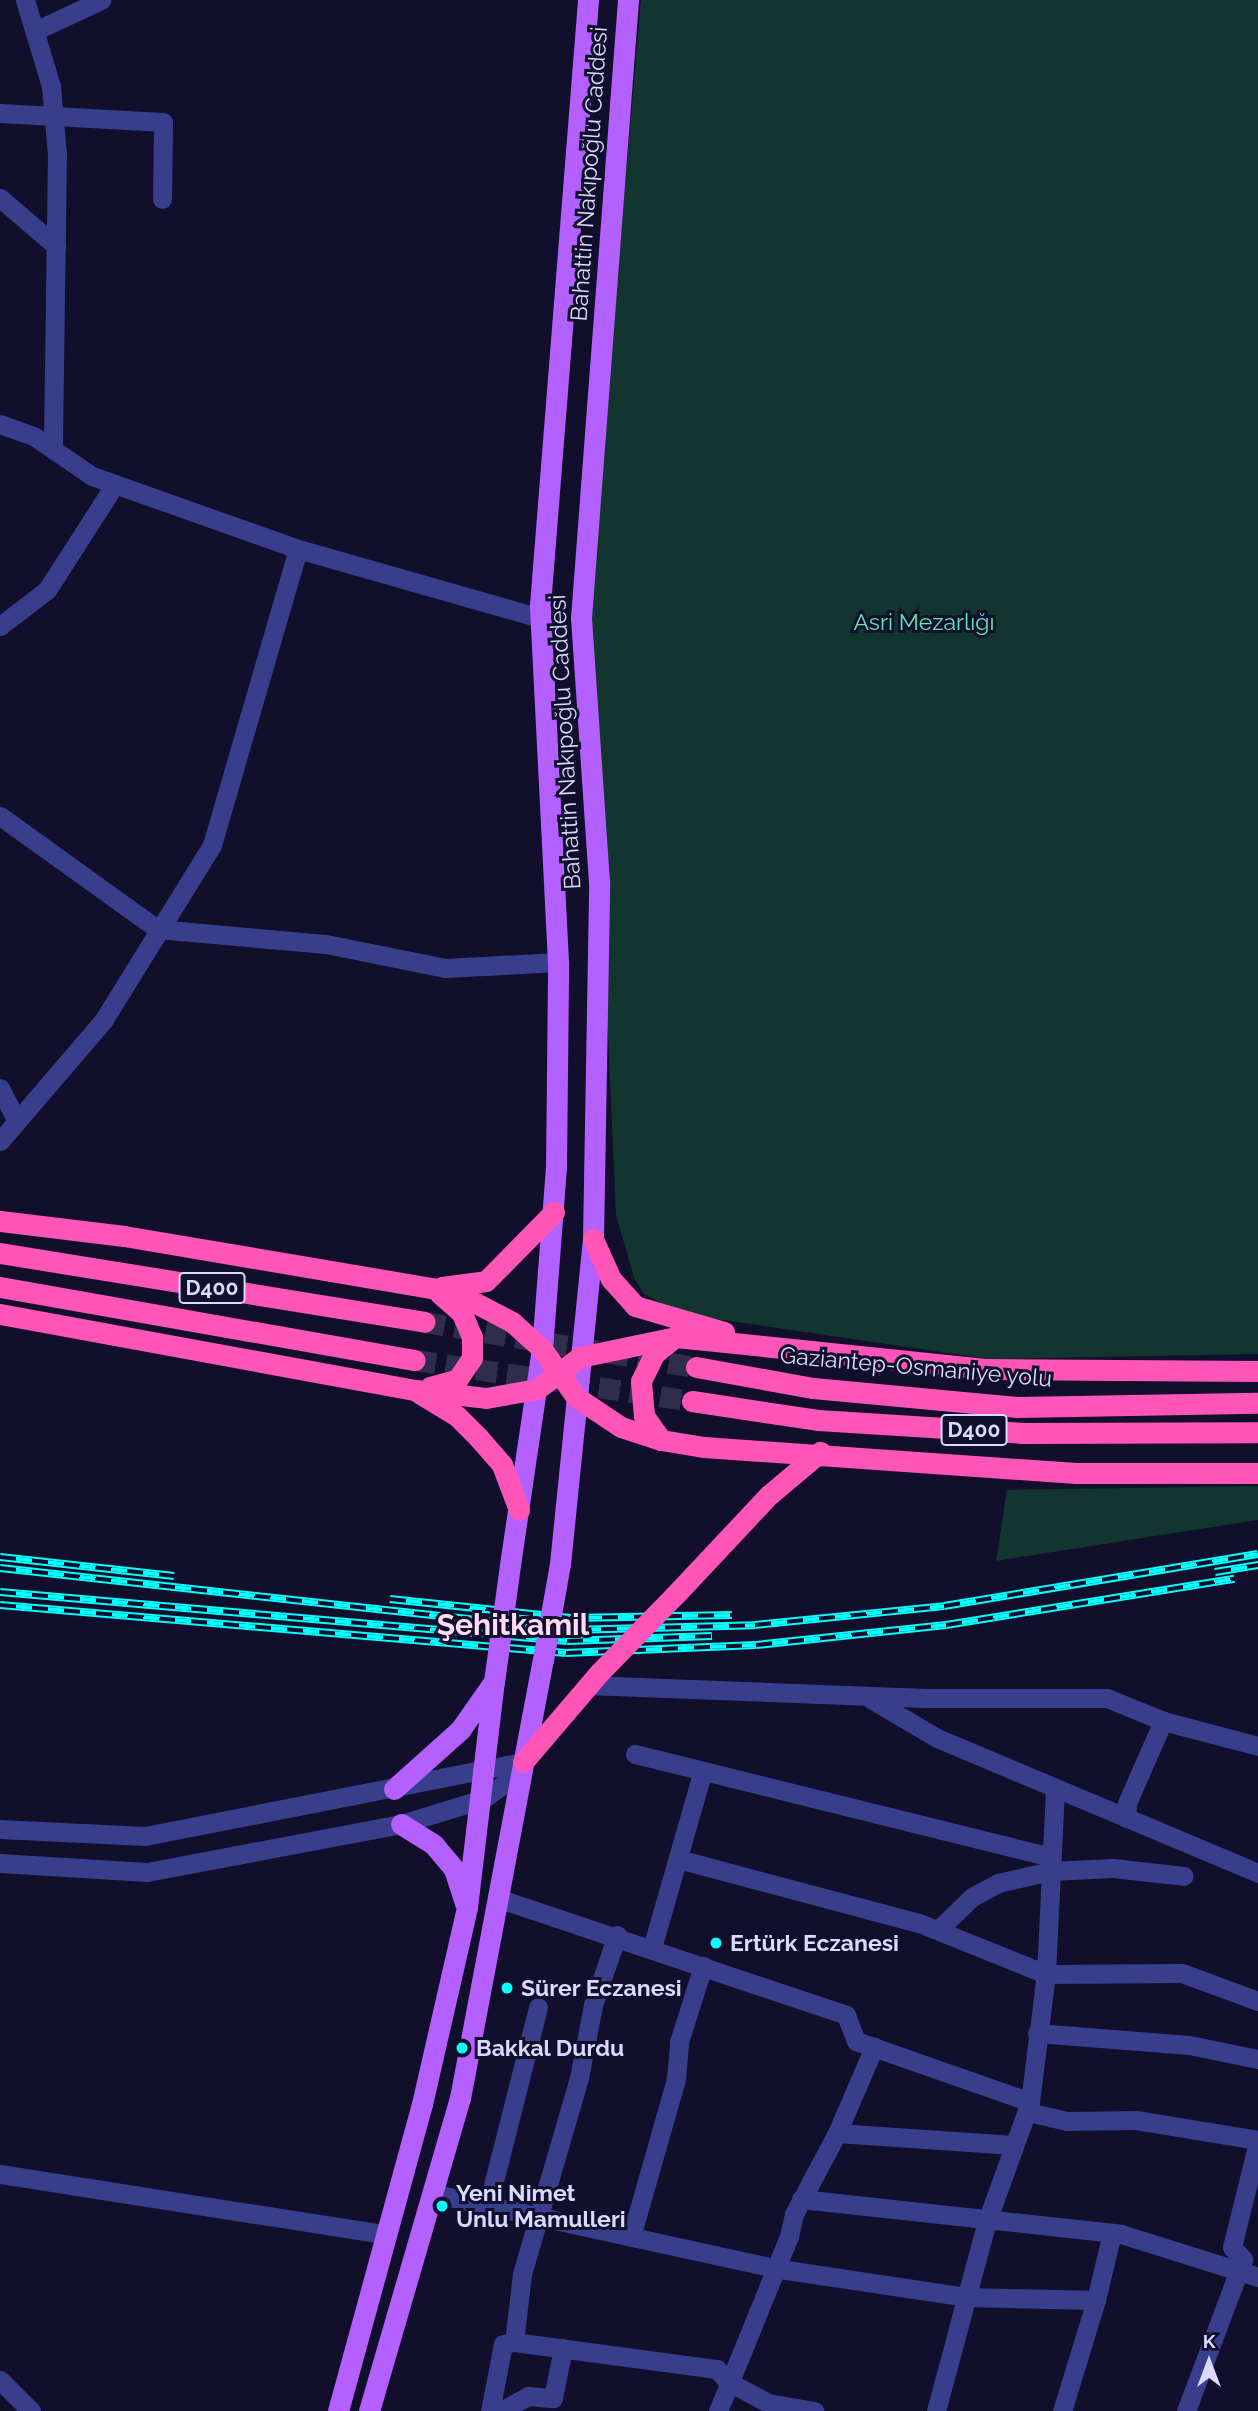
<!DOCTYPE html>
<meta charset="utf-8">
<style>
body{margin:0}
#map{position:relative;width:1258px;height:2411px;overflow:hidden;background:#110f2b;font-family:Raleway,sans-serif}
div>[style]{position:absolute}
.green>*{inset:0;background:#123530}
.highway-tunnel>*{height:21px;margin-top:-10.5px;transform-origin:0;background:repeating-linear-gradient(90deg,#2f2d4b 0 21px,transparent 0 31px)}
.minor>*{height:19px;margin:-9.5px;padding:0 9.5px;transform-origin:9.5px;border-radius:9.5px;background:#383e8c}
.major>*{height:21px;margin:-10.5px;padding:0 10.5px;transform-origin:10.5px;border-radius:10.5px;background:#b360ff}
.highway>*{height:21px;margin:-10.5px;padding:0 10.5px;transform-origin:10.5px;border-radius:10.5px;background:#ff54b8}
.rail>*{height:8px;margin-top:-4px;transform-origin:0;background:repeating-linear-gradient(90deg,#110f2b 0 16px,#05fffd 0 32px);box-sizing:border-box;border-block:2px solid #05fffd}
.major-bridge>*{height:21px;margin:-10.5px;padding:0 10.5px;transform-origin:10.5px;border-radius:10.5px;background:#b360ff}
.highway-bridge>*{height:21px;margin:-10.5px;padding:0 10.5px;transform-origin:10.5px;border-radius:10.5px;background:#ff54b8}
.dots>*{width:19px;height:19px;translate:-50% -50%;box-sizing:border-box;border:4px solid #110f2b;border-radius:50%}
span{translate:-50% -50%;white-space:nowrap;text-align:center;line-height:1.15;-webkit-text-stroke:6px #110f2b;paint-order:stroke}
.shield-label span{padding:2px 5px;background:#110f2b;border:2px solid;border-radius:5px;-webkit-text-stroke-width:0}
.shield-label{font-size:21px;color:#dad9ff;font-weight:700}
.street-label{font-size:23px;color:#dad9ff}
.park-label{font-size:23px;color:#5ee6b6}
.poi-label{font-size:23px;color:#dad9ff;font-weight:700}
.left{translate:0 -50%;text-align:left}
.district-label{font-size:30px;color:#ffdbf6;font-weight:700}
.north{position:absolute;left:1174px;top:2327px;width:70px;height:70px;-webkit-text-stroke:5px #110f2b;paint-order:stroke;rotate:0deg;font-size:19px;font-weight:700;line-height:28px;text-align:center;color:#dad9ff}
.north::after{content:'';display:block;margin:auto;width:24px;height:32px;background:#dad9ff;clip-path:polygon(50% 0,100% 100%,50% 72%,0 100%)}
</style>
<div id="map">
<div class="green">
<div style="clip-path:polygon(641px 0,1258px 0,1258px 1354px,989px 1359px,682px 1314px,644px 1294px,634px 1278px,616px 1215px,589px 605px)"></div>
<div style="clip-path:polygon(1258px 1486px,1258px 1520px,996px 1561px,1007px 1490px)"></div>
</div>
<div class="highway-tunnel">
<div style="left:424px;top:1322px;width:276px;rotate:9.4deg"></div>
<div style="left:415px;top:1360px;width:280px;rotate:8.4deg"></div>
</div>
<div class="minor">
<div style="left:25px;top:0;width:90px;rotate:73.2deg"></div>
<div style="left:51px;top:86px;width:68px;rotate:85deg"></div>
<div style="left:57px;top:154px;width:295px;rotate:90.8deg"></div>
<div style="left:37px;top:30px;width:71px;rotate:-25.1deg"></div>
<div style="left:0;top:113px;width:163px;rotate:3.2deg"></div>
<div style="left:163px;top:122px;width:77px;rotate:90.7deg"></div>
<div style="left:0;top:198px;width:74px;rotate:40.6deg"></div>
<div style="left:0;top:424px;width:37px;rotate:20deg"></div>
<div style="left:35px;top:437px;width:69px;rotate:34.4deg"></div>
<div style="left:92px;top:476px;width:219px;rotate:19.5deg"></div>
<div style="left:298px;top:549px;width:253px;rotate:15.9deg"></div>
<div style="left:0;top:626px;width:59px;rotate:-37.5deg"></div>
<div style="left:47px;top:590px;width:126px;rotate:-57.3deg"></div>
<div style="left:0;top:816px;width:193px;rotate:35.7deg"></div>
<div style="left:157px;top:929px;width:170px;rotate:5.1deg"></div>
<div style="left:326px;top:944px;width:121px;rotate:11.4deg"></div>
<div style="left:445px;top:968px;width:113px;rotate:-3deg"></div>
<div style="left:0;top:1088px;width:37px;rotate:63deg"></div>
<div style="left:0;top:1141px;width:158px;rotate:-49.4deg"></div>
<div style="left:103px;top:1021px;width:207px;rotate:-58.2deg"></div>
<div style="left:212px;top:845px;width:308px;rotate:-73.8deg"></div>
<div style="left:588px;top:1685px;width:338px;rotate:2.2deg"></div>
<div style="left:926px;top:1698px;width:181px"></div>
<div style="left:1107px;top:1698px;width:61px;rotate:22.3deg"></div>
<div style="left:1163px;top:1721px;width:98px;rotate:14.7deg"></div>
<div style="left:871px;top:1699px;width:77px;rotate:30.6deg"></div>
<div style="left:937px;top:1738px;width:348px;rotate:22.8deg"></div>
<div style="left:635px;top:1754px;width:429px;rotate:13.9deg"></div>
<div style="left:1126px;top:1818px;width:15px;rotate:-86deg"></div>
<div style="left:1127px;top:1803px;width:90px;rotate:-66.3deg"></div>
<div style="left:0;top:1829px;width:145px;rotate:2.8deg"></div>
<div style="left:145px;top:1836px;width:385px;rotate:-11.1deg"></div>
<div style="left:678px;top:1859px;width:249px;rotate:14.9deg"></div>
<div style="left:919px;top:1923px;width:137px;rotate:21.9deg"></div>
<div style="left:1046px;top:1974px;width:136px;rotate:-0.4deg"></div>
<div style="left:1182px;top:1973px;width:81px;rotate:20.2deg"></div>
<div style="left:0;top:1863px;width:147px;rotate:3.5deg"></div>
<div style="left:147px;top:1872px;width:258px;rotate:-10.7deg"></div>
<div style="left:401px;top:1824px;width:86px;rotate:-17deg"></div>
<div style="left:483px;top:1799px;width:32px;rotate:-36deg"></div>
<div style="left:509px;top:1780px;width:23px;rotate:-52deg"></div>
<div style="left:497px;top:1898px;width:368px;rotate:18.5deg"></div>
<div style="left:846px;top:2015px;width:28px;rotate:69deg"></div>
<div style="left:856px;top:2041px;width:184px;rotate:19.3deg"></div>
<div style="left:938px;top:1930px;width:47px;rotate:-44.1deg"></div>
<div style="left:972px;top:1897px;width:30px;rotate:-28deg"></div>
<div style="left:998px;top:1883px;width:54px;rotate:-12.8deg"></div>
<div style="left:1051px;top:1871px;width:62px;rotate:-2.8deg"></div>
<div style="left:1113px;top:1868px;width:71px;rotate:6.4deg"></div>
<div style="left:652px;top:1948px;width:181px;rotate:-74deg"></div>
<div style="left:1037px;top:2033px;width:152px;rotate:4.5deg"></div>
<div style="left:1189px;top:2045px;width:70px;rotate:11.5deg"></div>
<div style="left:1028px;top:2112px;width:39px;rotate:13deg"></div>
<div style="left:1066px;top:2121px;width:70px;rotate:-0.8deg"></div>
<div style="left:1136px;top:2120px;width:124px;rotate:9.3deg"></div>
<div style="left:837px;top:2133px;width:177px;rotate:3.9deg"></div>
<div style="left:0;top:2174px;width:389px;rotate:8.9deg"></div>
<div style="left:435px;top:2194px;width:346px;rotate:12.3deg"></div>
<div style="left:773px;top:2268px;width:195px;rotate:8.5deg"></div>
<div style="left:966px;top:2297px;width:130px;rotate:1.3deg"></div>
<div style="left:1096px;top:2300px;width:116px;rotate:107deg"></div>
<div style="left:801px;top:2199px;width:322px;rotate:6.2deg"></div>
<div style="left:1121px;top:2234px;width:144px;rotate:17.4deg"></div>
<div style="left:488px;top:2205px;width:204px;rotate:-75.8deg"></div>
<div style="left:631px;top:2237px;width:164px;rotate:-74.1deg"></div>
<div style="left:676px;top:2079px;width:37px;rotate:-85deg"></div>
<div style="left:679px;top:2042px;width:80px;rotate:-72.5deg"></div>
<div style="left:1096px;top:2300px;width:69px;rotate:-76.6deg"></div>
<div style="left:514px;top:2342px;width:205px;rotate:7.6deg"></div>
<div style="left:717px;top:2369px;width:16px;rotate:50deg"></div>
<div style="left:727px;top:2381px;width:47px;rotate:28.2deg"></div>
<div style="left:768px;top:2403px;width:47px;rotate:9.9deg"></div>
<div style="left:0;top:2380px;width:44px;rotate:45deg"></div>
<div style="left:490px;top:2411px;width:68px;rotate:-79deg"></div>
<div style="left:503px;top:2344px;width:11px;rotate:-10deg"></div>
<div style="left:514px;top:2342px;width:68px;rotate:-83.3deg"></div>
<div style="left:522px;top:2274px;width:204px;rotate:-73.8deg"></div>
<div style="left:579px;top:2078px;width:74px;rotate:-79.1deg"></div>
<div style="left:593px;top:2005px;width:74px;rotate:-71.1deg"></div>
<div style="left:501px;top:2411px;width:31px;rotate:-29deg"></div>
<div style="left:528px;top:2396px;width:25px;rotate:5deg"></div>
<div style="left:553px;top:2398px;width:51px;rotate:-78.7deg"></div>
<div style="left:718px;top:2411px;width:189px;rotate:-67.9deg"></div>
<div style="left:789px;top:2236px;width:23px;rotate:-77deg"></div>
<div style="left:794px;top:2214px;width:92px;rotate:-62deg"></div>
<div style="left:837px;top:2133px;width:94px;rotate:-66.7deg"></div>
<div style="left:936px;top:2411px;width:197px;rotate:-75deg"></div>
<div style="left:987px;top:2221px;width:127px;rotate:-70.1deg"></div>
<div style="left:1030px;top:2102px;width:129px;rotate:-82.9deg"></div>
<div style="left:1046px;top:1974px;width:185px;rotate:-87.2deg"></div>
<div style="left:1186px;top:2411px;width:162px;rotate:-69.4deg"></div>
<div style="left:1243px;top:2259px;width:16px;rotate:-133deg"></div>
<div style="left:1232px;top:2247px;width:108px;rotate:-76.1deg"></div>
</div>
<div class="major">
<div style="left:511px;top:1558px;width:211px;rotate:-81.6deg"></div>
<div style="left:542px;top:1349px;width:182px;rotate:-85.6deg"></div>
<div style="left:556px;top:1168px;width:206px;rotate:-89.4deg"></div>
<div style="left:558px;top:962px;width:357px;rotate:-92.9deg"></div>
<div style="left:540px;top:605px;width:607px;rotate:-85.46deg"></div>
<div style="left:560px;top:1564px;width:327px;rotate:-84.2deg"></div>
<div style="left:593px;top:1239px;width:357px;rotate:-89deg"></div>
<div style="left:599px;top:882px;width:265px;rotate:-93.9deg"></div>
<div style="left:581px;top:618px;width:620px;rotate:-85.65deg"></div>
<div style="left:394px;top:1789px;width:89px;rotate:-41.8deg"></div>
<div style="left:460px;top:1730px;width:57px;rotate:-54.9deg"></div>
<div style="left:401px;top:1824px;width:39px;rotate:32deg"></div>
<div style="left:434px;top:1845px;width:31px;rotate:50deg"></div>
<div style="left:454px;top:1869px;width:36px;rotate:72deg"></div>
<div style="left:338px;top:2411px;width:318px;rotate:-74.7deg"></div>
<div style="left:422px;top:2104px;width:202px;rotate:-77.1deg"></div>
<div style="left:467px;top:1907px;width:227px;rotate:-83.2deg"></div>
<div style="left:369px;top:2411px;width:326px;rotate:-73.8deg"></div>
<div style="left:460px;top:2098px;width:446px;rotate:-79.3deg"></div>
</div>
<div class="highway">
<div style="left:0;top:1221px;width:125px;rotate:6.9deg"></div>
<div style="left:124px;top:1236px;width:312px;rotate:9.6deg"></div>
<div style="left:432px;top:1288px;width:38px;rotate:17deg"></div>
<div style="left:468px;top:1299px;width:50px;rotate:27.6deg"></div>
<div style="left:512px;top:1322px;width:40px;rotate:42deg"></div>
<div style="left:542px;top:1349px;width:59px;rotate:54.7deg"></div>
<div style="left:576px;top:1397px;width:54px;rotate:33.7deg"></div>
<div style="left:621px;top:1427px;width:42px;rotate:18deg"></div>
<div style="left:661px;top:1440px;width:44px;rotate:9.2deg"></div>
<div style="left:704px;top:1447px;width:373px;rotate:4deg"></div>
<div style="left:1076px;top:1473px;width:182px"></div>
<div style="left:593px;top:1239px;width:44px;rotate:65.8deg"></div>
<div style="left:611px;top:1279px;width:36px;rotate:48deg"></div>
<div style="left:635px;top:1306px;width:93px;rotate:16.3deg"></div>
<div style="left:0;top:1253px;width:430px;rotate:9.2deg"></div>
<div style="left:0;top:1287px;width:421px;rotate:10deg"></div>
<div style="left:442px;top:1287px;width:44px;rotate:-7.8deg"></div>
<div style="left:486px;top:1281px;width:97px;rotate:-45.4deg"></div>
<div style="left:0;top:1314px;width:422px;rotate:10.4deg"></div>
<div style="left:415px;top:1390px;width:71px;rotate:6.4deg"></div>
<div style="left:486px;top:1398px;width:52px;rotate:-10deg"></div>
<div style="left:537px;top:1389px;width:54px;rotate:-36.7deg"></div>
<div style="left:580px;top:1357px;width:98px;rotate:-11.8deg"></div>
<div style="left:676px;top:1337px;width:313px;rotate:5.9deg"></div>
<div style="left:987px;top:1369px;width:271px;rotate:0.4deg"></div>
<div style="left:696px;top:1367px;width:119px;rotate:10.2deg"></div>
<div style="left:813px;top:1388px;width:205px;rotate:5.3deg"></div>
<div style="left:1017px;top:1407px;width:241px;rotate:-1deg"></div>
<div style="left:430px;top:1387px;width:28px;rotate:-15deg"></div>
<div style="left:457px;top:1380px;width:27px;rotate:-56deg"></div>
<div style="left:472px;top:1358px;width:21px;rotate:-90deg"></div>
<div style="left:472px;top:1337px;width:26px;rotate:-113deg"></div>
<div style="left:462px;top:1313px;width:30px;rotate:-139deg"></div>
<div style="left:419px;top:1393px;width:44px;rotate:31.2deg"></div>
<div style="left:457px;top:1416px;width:30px;rotate:45deg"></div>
<div style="left:478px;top:1437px;width:37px;rotate:49deg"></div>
<div style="left:502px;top:1465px;width:48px;rotate:69.3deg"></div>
<div style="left:692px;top:1401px;width:127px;rotate:8.6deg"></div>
<div style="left:818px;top:1420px;width:204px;rotate:3.6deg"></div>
<div style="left:1022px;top:1433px;width:236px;rotate:-0.2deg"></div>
<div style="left:661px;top:1440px;width:29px;rotate:-125deg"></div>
<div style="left:644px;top:1416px;width:35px;rotate:-95deg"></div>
<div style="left:641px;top:1381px;width:30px;rotate:-64deg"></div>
<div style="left:654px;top:1354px;width:26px;rotate:-39deg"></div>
<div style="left:675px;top:1595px;width:137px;rotate:-46.8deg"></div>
<div style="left:769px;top:1495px;width:67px;rotate:-40.1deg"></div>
<div style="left:523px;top:1762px;width:118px;rotate:-49.5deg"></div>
</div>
<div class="rail">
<div style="left:0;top:1557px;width:175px;rotate:6.2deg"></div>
<div style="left:0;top:1568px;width:572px;rotate:6.22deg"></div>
<div style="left:569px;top:1630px;width:186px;rotate:-1.5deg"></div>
<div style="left:755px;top:1625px;width:190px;rotate:-5.7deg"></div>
<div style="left:944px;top:1606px;width:318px;rotate:-9.4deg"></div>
<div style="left:1215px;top:1572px;width:44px;rotate:-9.2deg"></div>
<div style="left:0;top:1592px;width:569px;rotate:4.94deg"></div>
<div style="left:567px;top:1641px;width:145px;rotate:-2deg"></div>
<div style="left:390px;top:1599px;width:181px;rotate:6deg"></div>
<div style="left:570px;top:1618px;width:162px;rotate:-1.1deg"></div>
<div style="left:0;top:1605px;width:568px;rotate:4.85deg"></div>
<div style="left:566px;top:1653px;width:190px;rotate:-2.4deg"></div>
<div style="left:756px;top:1645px;width:191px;rotate:-6deg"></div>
<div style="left:946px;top:1625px;width:292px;rotate:-9.1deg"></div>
</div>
<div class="major-bridge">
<div style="left:543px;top:1660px;width:97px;rotate:-80deg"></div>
<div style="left:494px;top:1682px;width:125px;rotate:-82.2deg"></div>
</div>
<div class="highway-bridge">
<div style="left:600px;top:1672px;width:107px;rotate:-45.8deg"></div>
</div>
<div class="dots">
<div style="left:716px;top:1943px;background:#05fffd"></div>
<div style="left:507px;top:1988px;background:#05fffd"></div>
<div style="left:462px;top:2048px;background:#05fffd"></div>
<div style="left:442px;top:2206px;background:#05fffd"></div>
</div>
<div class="shield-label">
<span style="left:212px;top:1288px">D400</span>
<span style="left:974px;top:1430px">D400</span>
</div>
<div class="street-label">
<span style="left:589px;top:174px;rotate:-86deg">Bahattin Nakıpoğlu Caddesi</span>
<span style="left:565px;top:742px;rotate:-93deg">Bahattin Nakıpoğlu Caddesi</span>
<span style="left:916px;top:1367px;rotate:5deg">Gaziantep-Osmaniye yolu</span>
</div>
<div class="park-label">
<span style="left:924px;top:622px">Asri Mezarlığı</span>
</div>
<div class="poi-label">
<span class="left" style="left:730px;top:1943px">Ertürk Eczanesi</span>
<span class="left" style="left:521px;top:1988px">Sürer Eczanesi</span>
<span class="left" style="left:476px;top:2048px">Bakkal Durdu</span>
<span class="left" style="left:456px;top:2206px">Yeni Nimet<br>Unlu Mamulleri</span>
</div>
<div class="district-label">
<span style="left:513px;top:1625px">Şehitkamil</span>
</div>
<div class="north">K</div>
</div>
